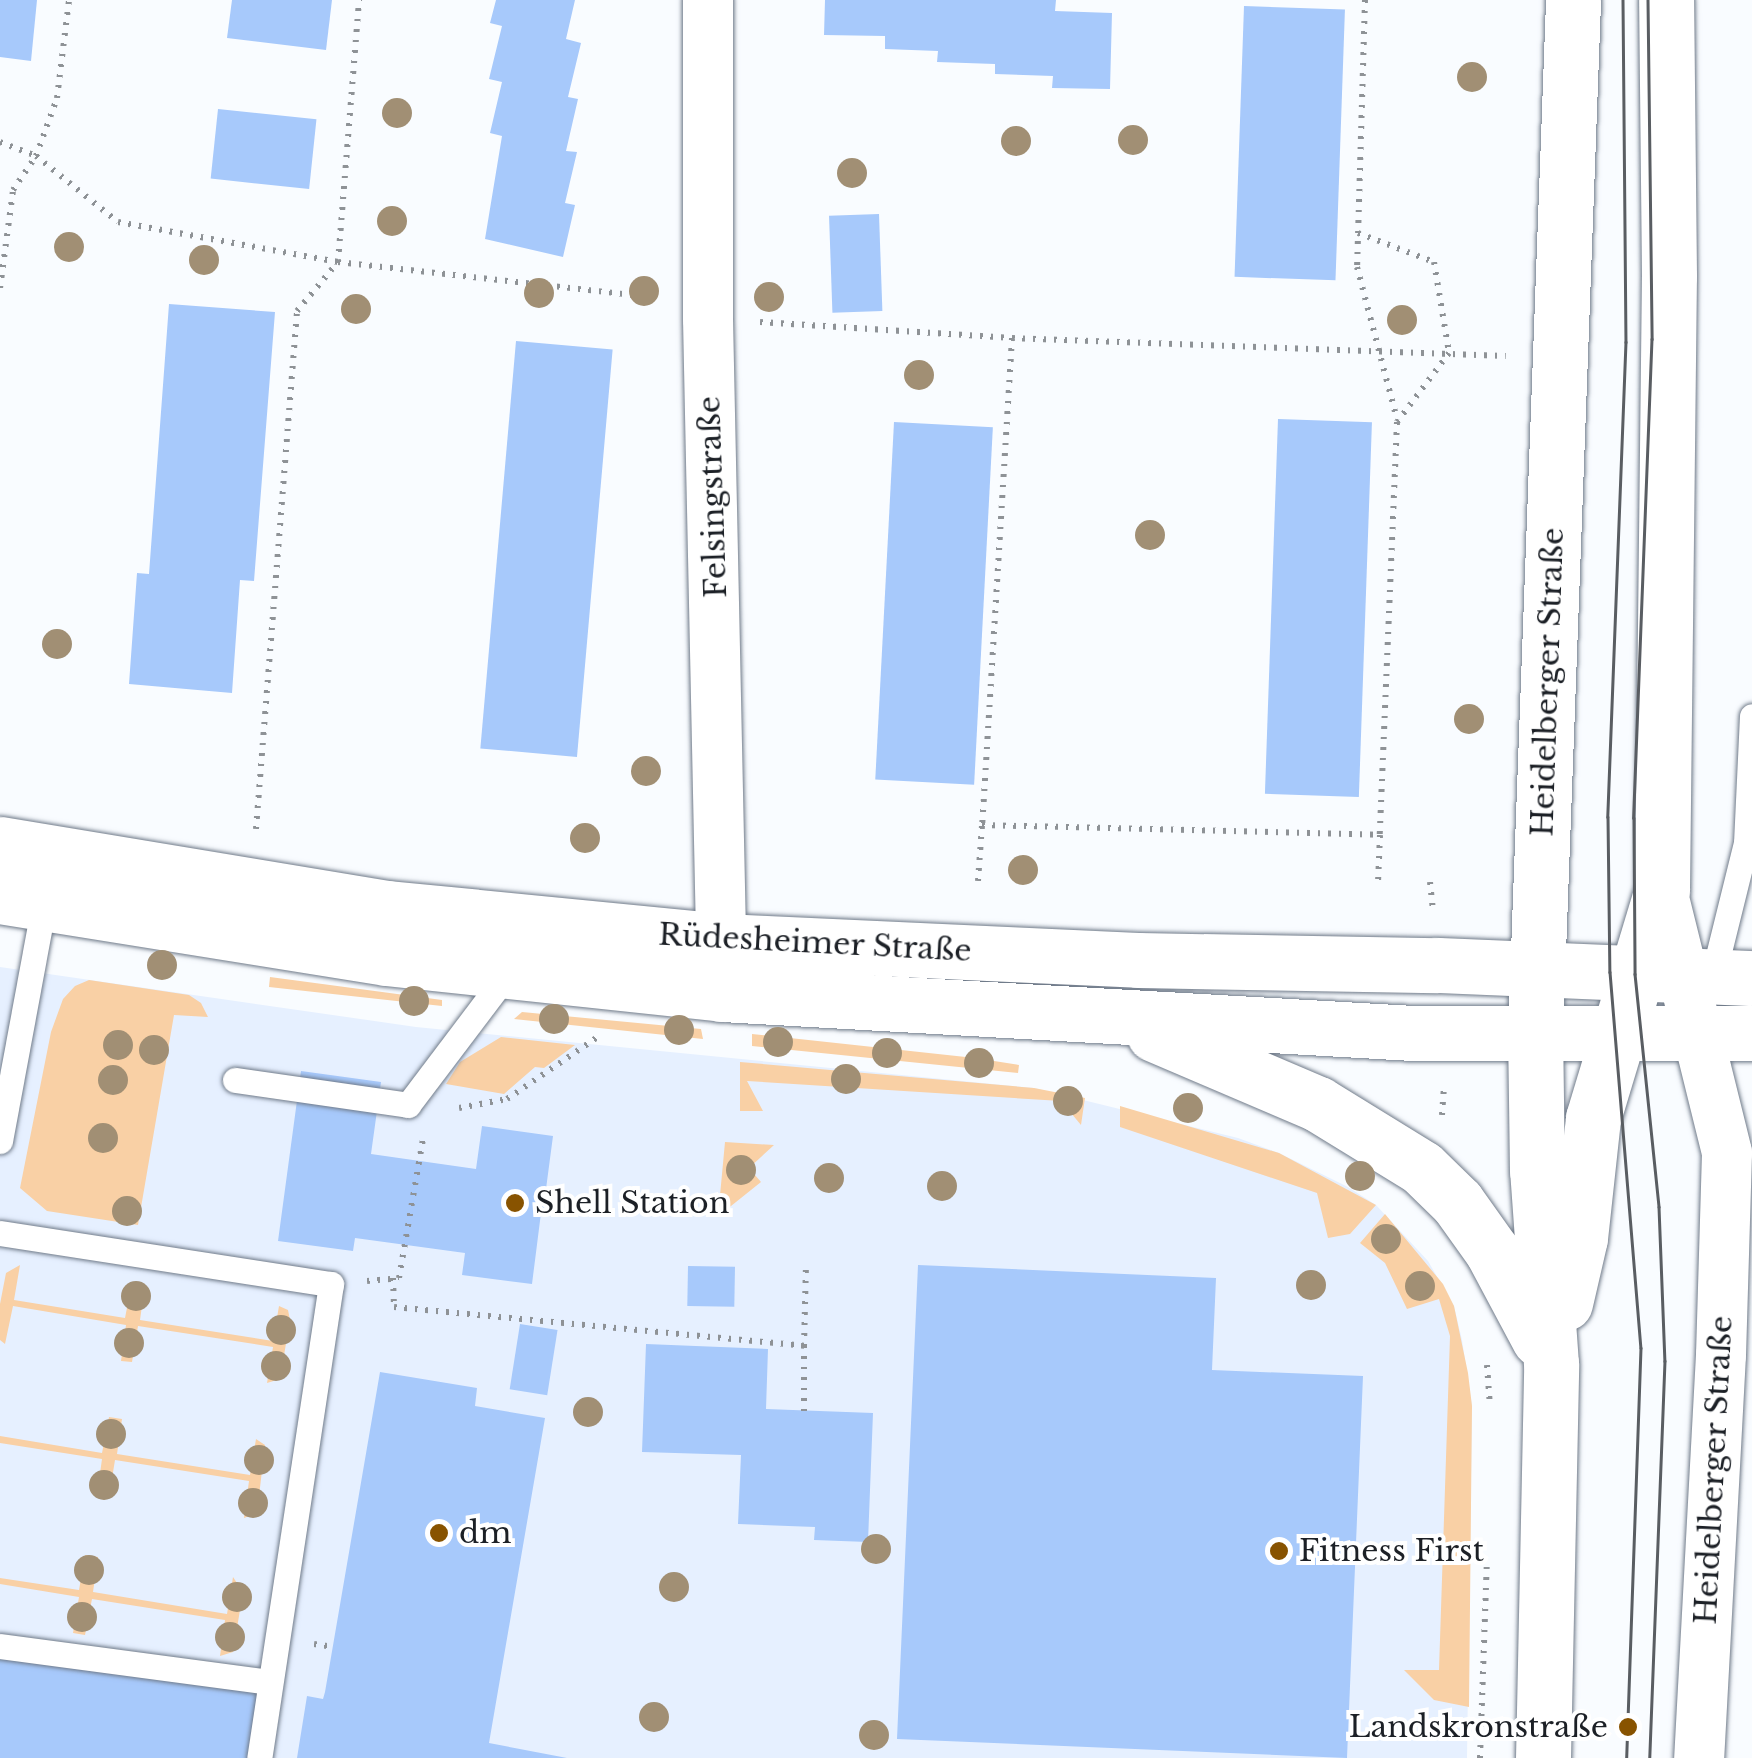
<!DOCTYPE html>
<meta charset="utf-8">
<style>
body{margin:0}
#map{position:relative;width:1752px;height:1758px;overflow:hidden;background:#f9fcff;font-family:"Libre Baskerville",serif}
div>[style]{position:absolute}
.built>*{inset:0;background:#e6f0ff}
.green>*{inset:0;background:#f9d0a5}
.building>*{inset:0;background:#a7c9fb;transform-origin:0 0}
.path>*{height:6px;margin-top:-3px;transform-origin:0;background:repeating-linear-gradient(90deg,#8e9296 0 2.5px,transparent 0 10.5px)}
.roads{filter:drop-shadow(0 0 2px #707b8a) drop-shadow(0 0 2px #707b8a)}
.lane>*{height:25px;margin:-12.5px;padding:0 12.5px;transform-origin:12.5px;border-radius:12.5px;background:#fff}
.street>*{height:50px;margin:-25px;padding:0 25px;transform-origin:25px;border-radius:25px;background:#fff}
.secondary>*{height:55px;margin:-27.5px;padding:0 27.5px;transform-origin:27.5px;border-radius:27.5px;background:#fff}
.tram>*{height:2.5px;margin:-1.25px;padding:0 1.25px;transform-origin:1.25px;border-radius:1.25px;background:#595d62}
.trees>*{width:30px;height:30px;margin:-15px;border-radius:50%;background:#a18f74}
.dots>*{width:28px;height:28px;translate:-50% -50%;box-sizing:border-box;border:5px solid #fff;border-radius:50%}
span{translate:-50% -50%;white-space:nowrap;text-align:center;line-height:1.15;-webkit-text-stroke:8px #fff;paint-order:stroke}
.street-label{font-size:30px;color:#1c2026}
.poi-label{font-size:30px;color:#1c2026}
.left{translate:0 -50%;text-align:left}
.right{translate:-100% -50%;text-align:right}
</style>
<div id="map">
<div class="built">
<div style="clip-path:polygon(0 967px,416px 1027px,1034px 1088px,1238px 1138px,1279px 1153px,1348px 1187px,1376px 1205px,1428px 1261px,1454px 1306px,1462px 1340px,1472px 1406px,1467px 1758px,0 1758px)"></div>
</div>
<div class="green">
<div style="clip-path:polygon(270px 977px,442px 1000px,442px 1006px,269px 987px)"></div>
<div style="clip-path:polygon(89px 980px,189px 995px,201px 1003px,208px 1017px,174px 1015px,138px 1225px,47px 1211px,20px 1188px,51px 1032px,63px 999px,75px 986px)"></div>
<div style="clip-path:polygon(522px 1012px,701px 1029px,703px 1039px,514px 1019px)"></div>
<div style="clip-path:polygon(752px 1034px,975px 1058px,1019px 1065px,1018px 1073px,752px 1046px)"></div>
<div style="clip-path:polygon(501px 1037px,575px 1045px,544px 1068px,535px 1067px,504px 1094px,446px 1084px,460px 1062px)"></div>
<div style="clip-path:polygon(740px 1062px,1034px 1088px,1085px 1098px,1081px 1125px,1061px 1101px,747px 1081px,763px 1111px,740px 1111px)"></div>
<div style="clip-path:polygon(1120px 1106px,1279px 1153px,1376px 1205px,1350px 1234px,1328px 1238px,1317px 1193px,1120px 1127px)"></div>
<div style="clip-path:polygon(725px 1142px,774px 1145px,749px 1168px,761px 1182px,726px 1210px,719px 1206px)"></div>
<div style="clip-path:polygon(1385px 1214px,1443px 1284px,1454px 1306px,1468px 1373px,1472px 1406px,1469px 1707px,1434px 1700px,1404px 1670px,1439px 1670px,1450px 1336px,1439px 1299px,1407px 1309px,1385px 1263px,1360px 1243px)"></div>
<div style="clip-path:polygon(20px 1265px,14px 1300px,125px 1318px,132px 1282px,145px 1284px,140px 1320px,273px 1341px,279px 1306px,288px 1310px,290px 1320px,280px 1379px,267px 1383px,273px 1347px,138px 1326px,132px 1362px,121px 1361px,126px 1325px,13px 1306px,5px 1344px,0 1340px,0 1304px,6px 1273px)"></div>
<div style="clip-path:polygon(109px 1417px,122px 1419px,117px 1454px,250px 1475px,256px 1439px,265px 1445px,257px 1513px,244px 1518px,249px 1481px,115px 1460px,109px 1497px,97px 1495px,102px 1459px,0 1443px,0 1436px,102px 1453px)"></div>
<div style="clip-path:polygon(85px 1555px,98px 1557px,93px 1592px,227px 1614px,233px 1577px,243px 1592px,233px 1652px,220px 1656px,225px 1620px,92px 1599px,85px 1635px,73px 1633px,79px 1597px,0 1584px,0 1578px,79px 1590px)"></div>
</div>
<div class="building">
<div style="clip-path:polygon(0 0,37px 0,31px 61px,0 57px)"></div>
<div style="clip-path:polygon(232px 0,332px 0,326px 50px,227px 38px)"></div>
<div style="clip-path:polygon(496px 0,575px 0,566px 39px,581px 43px,568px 97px,578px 99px,566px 151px,577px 152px,565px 203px,575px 205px,563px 257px,485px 239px,502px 136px,490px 133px,502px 82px,489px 79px,502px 26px,490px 23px)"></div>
<div style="clip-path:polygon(825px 0,1056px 0,1055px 11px,1112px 13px,1110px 89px,1052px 88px,1053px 76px,995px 74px,995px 64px,937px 62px,938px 51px,885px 49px,885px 36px,824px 35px)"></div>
<div style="left:1244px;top:6px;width:101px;height:271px;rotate:2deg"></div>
<div style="left:218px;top:109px;width:99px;height:70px;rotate:6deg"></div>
<div style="left:879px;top:214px;width:97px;height:50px;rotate:88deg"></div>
<div style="clip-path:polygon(169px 304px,275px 312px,254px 581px,240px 580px,232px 693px,129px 684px,137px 573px,149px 574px)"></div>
<div style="left:516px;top:341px;width:97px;height:409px;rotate:5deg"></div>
<div style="left:1278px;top:419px;width:94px;height:375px;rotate:2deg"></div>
<div style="left:894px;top:422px;width:99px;height:358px;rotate:3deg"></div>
<div style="clip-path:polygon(301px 1071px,381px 1082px,371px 1154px,476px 1169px,482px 1126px,553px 1136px,546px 1189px,560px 1191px,556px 1215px,541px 1213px,532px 1284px,462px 1275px,465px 1253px,355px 1238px,353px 1251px,278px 1241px)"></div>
<div style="clip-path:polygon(918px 1265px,1216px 1278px,1212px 1370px,1363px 1376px,1347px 1758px,897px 1739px)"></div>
<div style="left:688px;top:1266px;width:47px;height:40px;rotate:1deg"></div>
<div style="left:520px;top:1324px;width:38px;height:66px;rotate:9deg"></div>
<div style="clip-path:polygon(646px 1344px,768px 1349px,766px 1409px,873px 1413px,868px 1542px,814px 1540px,815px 1527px,738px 1524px,741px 1455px,642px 1452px)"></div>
<div style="clip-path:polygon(380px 1372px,477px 1388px,475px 1406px,545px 1418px,489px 1743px,567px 1758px,297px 1758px,307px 1696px,323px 1699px,325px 1692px)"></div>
<div style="clip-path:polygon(0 1654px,259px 1690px,249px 1758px,0 1758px)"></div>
</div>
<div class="path">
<div style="left:1365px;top:0;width:267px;rotate:91.7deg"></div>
<div style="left:1357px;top:267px;width:158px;rotate:75.3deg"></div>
<div style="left:0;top:142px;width:39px;rotate:21deg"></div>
<div style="left:36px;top:156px;width:105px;rotate:38.8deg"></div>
<div style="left:118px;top:222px;width:224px;rotate:10.3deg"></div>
<div style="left:338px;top:262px;width:322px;rotate:6.4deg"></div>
<div style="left:1358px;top:233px;width:81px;rotate:20.9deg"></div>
<div style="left:1434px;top:262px;width:92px;rotate:80.6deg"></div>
<div style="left:1449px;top:353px;width:86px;rotate:127deg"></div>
<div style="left:1397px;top:422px;width:413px;rotate:92.4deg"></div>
<div style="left:0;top:288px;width:99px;rotate:-82.4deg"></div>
<div style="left:13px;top:190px;width:41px;rotate:-55.9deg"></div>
<div style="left:36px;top:156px;width:62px;rotate:-70.1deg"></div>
<div style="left:57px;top:98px;width:99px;rotate:-83deg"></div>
<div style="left:760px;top:322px;width:253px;rotate:3.6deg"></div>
<div style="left:1012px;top:338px;width:494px;rotate:2.1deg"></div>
<div style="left:1012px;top:338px;width:488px;rotate:93.5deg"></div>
<div style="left:982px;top:825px;width:398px;rotate:1.4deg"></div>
<div style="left:1380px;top:835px;width:48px;rotate:92.4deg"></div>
<div style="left:256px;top:829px;width:520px;rotate:-85.47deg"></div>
<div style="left:297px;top:311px;width:64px;rotate:-50.1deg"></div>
<div style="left:338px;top:262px;width:263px;rotate:-85.4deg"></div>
<div style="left:978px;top:881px;width:56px;rotate:-85.9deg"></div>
<div style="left:1430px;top:882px;width:29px;rotate:84deg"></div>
<div style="left:459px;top:1108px;width:49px;rotate:-10.6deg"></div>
<div style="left:507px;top:1099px;width:108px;rotate:-34.4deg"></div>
<div style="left:1442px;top:1115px;width:27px;rotate:-86deg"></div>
<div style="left:393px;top:1278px;width:29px;rotate:88deg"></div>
<div style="left:394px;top:1307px;width:412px;rotate:5.4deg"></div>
<div style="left:804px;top:1346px;width:65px;rotate:90deg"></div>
<div style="left:367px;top:1281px;width:32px;rotate:-5deg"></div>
<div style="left:399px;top:1278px;width:141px;rotate:-80.2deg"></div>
<div style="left:804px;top:1346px;width:80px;rotate:-88.6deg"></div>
<div style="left:1487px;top:1365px;width:42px;rotate:85.9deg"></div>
<div style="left:314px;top:1644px;width:18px;rotate:9deg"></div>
<div style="left:1480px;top:1758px;width:199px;rotate:-88deg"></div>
</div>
<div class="roads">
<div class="lane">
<div style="left:1712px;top:980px;width:141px;rotate:-76.1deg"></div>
<div style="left:1746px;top:843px;width:127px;rotate:-87.3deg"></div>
<div style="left:235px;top:1080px;width:175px;rotate:8.2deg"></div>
<div style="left:408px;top:1105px;width:166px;rotate:-52.9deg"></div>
<div style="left:0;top:1141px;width:241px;rotate:-79.5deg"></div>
<div style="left:0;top:1233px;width:335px;rotate:8.8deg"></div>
<div style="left:331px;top:1284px;width:479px;rotate:98.6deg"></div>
<div style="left:0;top:1646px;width:272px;rotate:7.6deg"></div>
</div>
<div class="street">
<div style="left:708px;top:0;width:319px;rotate:90deg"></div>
<div style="left:708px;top:319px;width:661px;rotate:88.79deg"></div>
<div style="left:1662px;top:890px;width:271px;rotate:76.1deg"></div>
<div style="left:1727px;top:1153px;width:202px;rotate:91.7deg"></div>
<div style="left:1721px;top:1355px;width:404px;rotate:93.1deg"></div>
</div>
<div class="secondary">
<div style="left:0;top:844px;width:393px;rotate:9.4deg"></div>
<div style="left:388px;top:908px;width:336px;rotate:5.6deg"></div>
<div style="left:722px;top:941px;width:416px;rotate:2.6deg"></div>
<div style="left:1138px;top:960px;width:299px;rotate:1deg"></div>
<div style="left:1437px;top:965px;width:315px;rotate:2.4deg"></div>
<div style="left:0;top:896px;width:392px;rotate:9.1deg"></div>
<div style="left:387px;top:958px;width:337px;rotate:6.1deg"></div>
<div style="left:722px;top:994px;width:692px;rotate:3.23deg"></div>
<div style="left:1413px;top:1033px;width:339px"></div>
<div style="left:1154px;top:1034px;width:178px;rotate:23.1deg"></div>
<div style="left:1318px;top:1104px;width:122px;rotate:31.6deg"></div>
<div style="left:1422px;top:1168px;width:49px;rotate:44.2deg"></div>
<div style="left:1457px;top:1202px;width:60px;rotate:54.5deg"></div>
<div style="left:1492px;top:1251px;width:100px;rotate:61.9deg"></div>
<div style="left:1565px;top:1303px;width:67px;rotate:-77deg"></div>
<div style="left:1580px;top:1238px;width:121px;rotate:-83.8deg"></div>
<div style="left:1593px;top:1118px;width:238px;rotate:-73.2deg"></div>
<div style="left:1662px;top:890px;width:614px;rotate:-89.35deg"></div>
<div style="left:1669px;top:276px;width:276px;rotate:-90.6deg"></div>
<div style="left:1543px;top:1758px;width:394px;rotate:-88.8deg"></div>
<div style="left:1551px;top:1364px;width:194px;rotate:-94.1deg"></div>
<div style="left:1537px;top:1171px;width:138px;rotate:-90.8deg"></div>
<div style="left:1535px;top:1033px;width:1034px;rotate:-87.89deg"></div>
</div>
</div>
<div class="tram">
<div style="left:1623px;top:0;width:342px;rotate:89.5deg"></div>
<div style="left:1626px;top:342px;width:475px;rotate:92.2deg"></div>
<div style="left:1608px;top:817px;width:155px;rotate:89.3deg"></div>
<div style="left:1610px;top:972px;width:377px;rotate:85.3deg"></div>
<div style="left:1641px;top:1348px;width:410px;rotate:92deg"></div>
<div style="left:1648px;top:0;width:339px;rotate:89.3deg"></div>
<div style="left:1652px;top:339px;width:479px;rotate:92.2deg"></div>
<div style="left:1634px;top:818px;width:156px;rotate:89.6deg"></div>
<div style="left:1635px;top:974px;width:234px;rotate:84.1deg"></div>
<div style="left:1659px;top:1207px;width:154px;rotate:87.8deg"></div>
<div style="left:1665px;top:1361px;width:397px;rotate:92.2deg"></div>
</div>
<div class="trees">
<div style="left:1472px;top:77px"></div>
<div style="left:397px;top:113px"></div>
<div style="left:1133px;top:140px"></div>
<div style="left:1016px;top:141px"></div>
<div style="left:852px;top:173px"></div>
<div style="left:392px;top:221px"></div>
<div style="left:69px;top:247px"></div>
<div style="left:204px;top:260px"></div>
<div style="left:644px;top:291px"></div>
<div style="left:539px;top:293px"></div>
<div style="left:769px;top:297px"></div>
<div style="left:356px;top:309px"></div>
<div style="left:1402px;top:320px"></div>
<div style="left:919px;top:375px"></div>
<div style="left:1150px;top:535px"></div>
<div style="left:57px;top:644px"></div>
<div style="left:1469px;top:719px"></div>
<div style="left:646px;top:771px"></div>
<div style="left:585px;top:838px"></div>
<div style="left:1023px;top:870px"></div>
<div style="left:162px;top:965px"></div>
<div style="left:414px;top:1001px"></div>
<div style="left:554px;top:1019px"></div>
<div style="left:679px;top:1030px"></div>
<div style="left:778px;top:1042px"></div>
<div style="left:118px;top:1045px"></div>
<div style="left:154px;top:1050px"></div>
<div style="left:887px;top:1053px"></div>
<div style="left:979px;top:1063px"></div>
<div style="left:846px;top:1079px"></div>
<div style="left:113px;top:1080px"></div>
<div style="left:1068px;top:1101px"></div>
<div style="left:1188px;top:1108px"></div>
<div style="left:103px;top:1138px"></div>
<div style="left:741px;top:1170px"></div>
<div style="left:1360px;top:1176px"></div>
<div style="left:829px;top:1178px"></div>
<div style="left:942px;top:1186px"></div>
<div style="left:127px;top:1211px"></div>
<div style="left:1386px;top:1239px"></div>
<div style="left:1311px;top:1285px"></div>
<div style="left:1420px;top:1286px"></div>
<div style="left:136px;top:1296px"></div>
<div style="left:281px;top:1330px"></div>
<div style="left:129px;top:1343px"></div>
<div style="left:276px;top:1366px"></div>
<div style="left:588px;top:1412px"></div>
<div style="left:111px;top:1434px"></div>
<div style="left:259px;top:1460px"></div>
<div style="left:104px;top:1485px"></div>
<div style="left:253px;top:1503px"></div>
<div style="left:876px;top:1549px"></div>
<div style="left:89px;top:1570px"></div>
<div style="left:674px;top:1587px"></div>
<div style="left:237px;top:1597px"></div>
<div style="left:82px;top:1617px"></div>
<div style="left:230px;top:1637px"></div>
<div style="left:654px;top:1717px"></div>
<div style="left:874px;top:1735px"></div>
</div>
<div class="dots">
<div style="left:515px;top:1203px;background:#885300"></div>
<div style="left:439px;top:1533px;background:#885300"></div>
<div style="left:1279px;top:1551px;background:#885300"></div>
<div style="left:1628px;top:1727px;background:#885300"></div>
</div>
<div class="street-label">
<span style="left:713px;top:497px;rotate:-92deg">Felsingstraße</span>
<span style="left:1548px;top:682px;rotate:-88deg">Heidelberger Straße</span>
<span style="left:815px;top:943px;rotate:3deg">Rüdesheimer Straße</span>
<span style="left:1714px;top:1470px;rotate:-87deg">Heidelberger Straße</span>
</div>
<div class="poi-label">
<span class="left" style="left:535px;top:1203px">Shell Station</span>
<span class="left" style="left:459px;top:1533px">dm</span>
<span class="left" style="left:1299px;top:1551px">Fitness First</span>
<span class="right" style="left:1608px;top:1727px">Landskronstraße</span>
</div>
</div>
